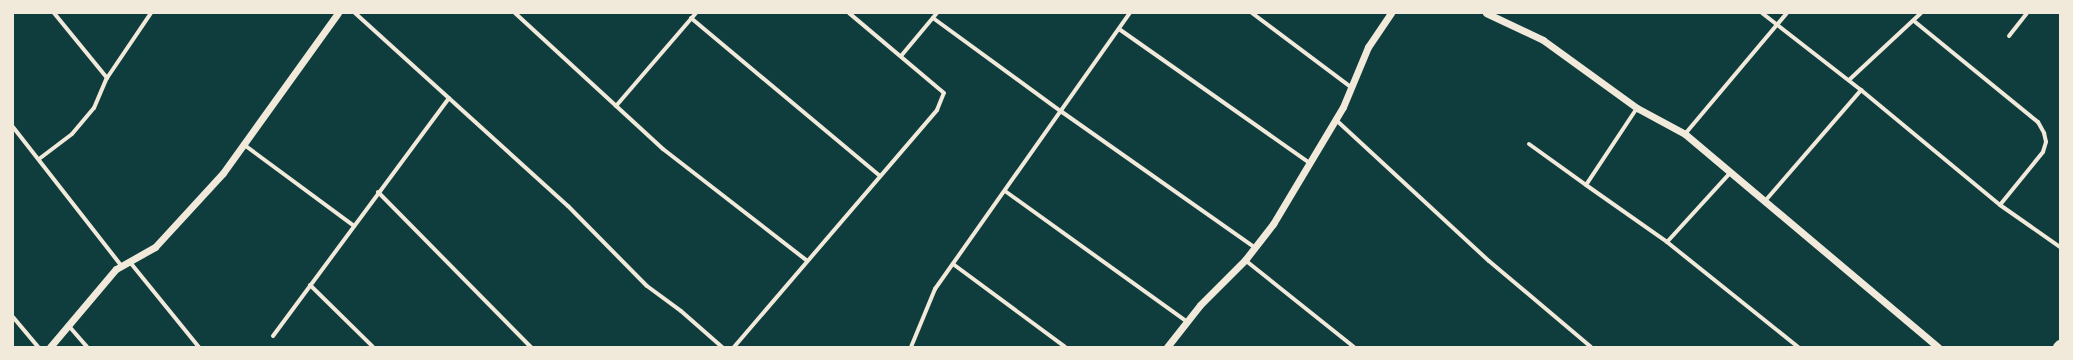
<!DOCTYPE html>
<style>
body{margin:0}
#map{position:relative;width:2073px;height:360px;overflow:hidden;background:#0f3d3e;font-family:"Titillium Web",sans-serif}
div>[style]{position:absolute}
.minor>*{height:4px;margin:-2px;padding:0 2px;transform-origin:2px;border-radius:2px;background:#f1e9da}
.tertiary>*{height:7px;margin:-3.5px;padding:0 3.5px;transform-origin:3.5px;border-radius:3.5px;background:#f1e9da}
.primary>*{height:10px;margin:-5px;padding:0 5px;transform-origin:5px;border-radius:5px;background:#f1e9da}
span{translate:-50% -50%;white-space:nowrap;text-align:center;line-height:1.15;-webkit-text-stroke:3.5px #f1e9da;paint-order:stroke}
.frame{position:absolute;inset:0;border:14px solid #f1e9da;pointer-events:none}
</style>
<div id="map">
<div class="minor">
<div style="left:54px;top:13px;width:84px;rotate:50.8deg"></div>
<div style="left:355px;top:13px;width:287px;rotate:42.2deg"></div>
<div style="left:568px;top:206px;width:112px;rotate:45.4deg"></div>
<div style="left:647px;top:286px;width:42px;rotate:36.3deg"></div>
<div style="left:681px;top:311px;width:55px;rotate:41.3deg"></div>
<div style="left:515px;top:13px;width:201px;rotate:42.6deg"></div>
<div style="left:663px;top:149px;width:181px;rotate:37.8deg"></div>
<div style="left:1252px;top:13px;width:124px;rotate:36.8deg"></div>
<div style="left:1762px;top:13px;width:125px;rotate:37.9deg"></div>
<div style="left:1861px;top:90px;width:180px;rotate:39.6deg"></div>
<div style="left:2000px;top:205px;width:73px;rotate:35deg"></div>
<div style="left:691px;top:18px;width:246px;rotate:39.9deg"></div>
<div style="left:933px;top:18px;width:160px;rotate:36.1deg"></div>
<div style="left:1062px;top:112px;width:235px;rotate:35.1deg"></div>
<div style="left:1914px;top:21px;width:160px;rotate:39.2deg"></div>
<div style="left:2038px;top:122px;width:13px;rotate:61deg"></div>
<div style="left:2044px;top:133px;width:9px;rotate:77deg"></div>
<div style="left:2046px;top:142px;width:10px;rotate:107deg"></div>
<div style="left:2043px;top:152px;width:68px;rotate:129.1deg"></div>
<div style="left:1119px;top:29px;width:231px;rotate:35.1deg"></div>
<div style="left:2009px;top:36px;width:29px;rotate:-52deg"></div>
<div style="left:901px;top:56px;width:56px;rotate:-50.1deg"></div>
<div style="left:1849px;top:80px;width:98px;rotate:-42.9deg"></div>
<div style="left:616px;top:106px;width:123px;rotate:-49.3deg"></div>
<div style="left:1637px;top:108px;width:92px;rotate:123.5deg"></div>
<div style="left:1586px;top:185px;width:99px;rotate:35.1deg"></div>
<div style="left:1667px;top:242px;width:168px;rotate:38.7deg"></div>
<div style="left:1335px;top:119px;width:209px;rotate:42.7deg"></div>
<div style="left:1489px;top:261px;width:133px;rotate:40.1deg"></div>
<div style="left:13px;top:127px;width:175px;rotate:52deg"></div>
<div style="left:1685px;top:134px;width:158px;rotate:-49.9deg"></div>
<div style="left:243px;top:144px;width:137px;rotate:36.4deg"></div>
<div style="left:1529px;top:144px;width:70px;rotate:35.7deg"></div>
<div style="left:39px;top:159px;width:41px;rotate:-37.1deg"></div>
<div style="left:72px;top:134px;width:34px;rotate:-50deg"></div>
<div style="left:94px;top:108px;width:33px;rotate:-67deg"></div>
<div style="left:107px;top:78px;width:78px;rotate:-55.9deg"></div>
<div style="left:1005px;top:191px;width:224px;rotate:35.7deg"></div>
<div style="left:378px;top:192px;width:218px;rotate:45.4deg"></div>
<div style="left:1765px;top:201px;width:147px;rotate:-49.1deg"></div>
<div style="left:1667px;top:242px;width:95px;rotate:-47.6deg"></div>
<div style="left:1245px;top:260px;width:139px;rotate:38.6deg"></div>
<div style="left:129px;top:261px;width:111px;rotate:50.9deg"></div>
<div style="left:953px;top:264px;width:139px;rotate:36.5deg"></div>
<div style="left:310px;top:285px;width:88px;rotate:44.5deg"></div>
<div style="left:13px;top:317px;width:39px;rotate:50deg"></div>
<div style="left:68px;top:325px;width:29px;rotate:49deg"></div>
<div style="left:273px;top:336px;width:296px;rotate:-53.5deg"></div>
<div style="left:734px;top:347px;width:312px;rotate:-49.4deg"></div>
<div style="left:937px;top:110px;width:18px;rotate:-68deg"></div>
<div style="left:944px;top:93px;width:124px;rotate:-139.9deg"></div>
<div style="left:911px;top:347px;width:63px;rotate:-67.5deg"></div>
<div style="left:935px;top:289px;width:338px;rotate:-54.8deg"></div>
</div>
<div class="tertiary">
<div style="left:1486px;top:13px;width:63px;rotate:25.3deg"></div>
<div style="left:1543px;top:40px;width:116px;rotate:35.9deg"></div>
<div style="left:1637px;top:108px;width:55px;rotate:28.4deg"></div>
<div style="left:1685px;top:134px;width:331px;rotate:40.1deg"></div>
<div style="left:50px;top:347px;width:102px;rotate:-49.8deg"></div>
<div style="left:116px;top:269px;width:45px;rotate:-29.4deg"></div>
<div style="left:155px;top:247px;width:100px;rotate:-47.4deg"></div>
<div style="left:223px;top:173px;width:197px;rotate:-54.3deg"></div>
<div style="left:1167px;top:347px;width:53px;rotate:-51.8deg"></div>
<div style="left:1200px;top:305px;width:64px;rotate:-45deg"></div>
<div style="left:1245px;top:260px;width:46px;rotate:-52.1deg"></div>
<div style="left:1273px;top:224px;width:136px;rotate:-59.1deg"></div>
<div style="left:1343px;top:107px;width:65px;rotate:-67.4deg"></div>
<div style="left:1368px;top:47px;width:41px;rotate:-55.9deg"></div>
</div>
<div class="primary">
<div style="left:2058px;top:347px;width:3px;rotate:-45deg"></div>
</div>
<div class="frame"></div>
</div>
